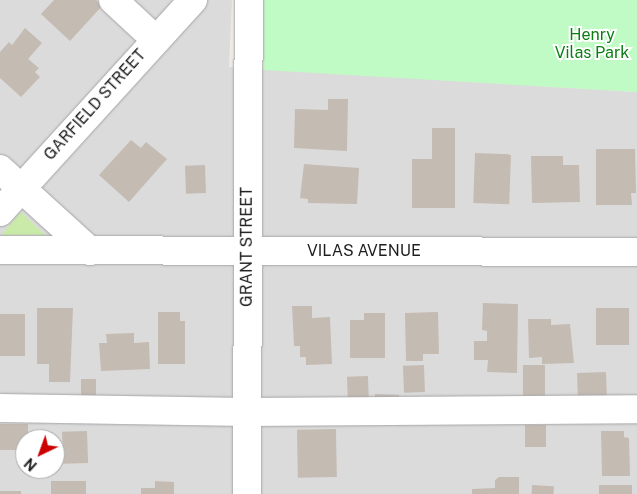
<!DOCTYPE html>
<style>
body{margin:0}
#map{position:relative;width:637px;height:494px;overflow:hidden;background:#efebe4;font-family:"Public Sans",sans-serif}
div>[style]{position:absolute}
.residential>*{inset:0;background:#dcdbdb}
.grass>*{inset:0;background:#c9eaa9}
.park>*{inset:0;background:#c0fac4}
.building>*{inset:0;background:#c4bbb3;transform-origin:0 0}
.roads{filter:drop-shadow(0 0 1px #a5a5a5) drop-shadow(0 0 1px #a5a5a5)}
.minor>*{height:28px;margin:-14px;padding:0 14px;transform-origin:14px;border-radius:14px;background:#fff}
span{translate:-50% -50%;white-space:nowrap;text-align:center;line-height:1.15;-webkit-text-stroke:4px #fff;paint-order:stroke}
.park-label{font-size:16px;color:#0a7e13}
.street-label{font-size:16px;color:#1e1e1e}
.north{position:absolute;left:15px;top:429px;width:50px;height:50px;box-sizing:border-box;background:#fff;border:1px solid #a5a5a5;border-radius:50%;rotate:222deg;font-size:14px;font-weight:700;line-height:20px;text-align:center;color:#1e1e1e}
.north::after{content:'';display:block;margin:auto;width:18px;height:22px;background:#cc0001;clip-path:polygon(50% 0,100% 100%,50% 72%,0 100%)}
</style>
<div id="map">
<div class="residential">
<div style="clip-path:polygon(evenodd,0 0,232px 0,229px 67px,637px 92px,637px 494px,0 494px,0 0,25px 439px,55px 439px,55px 469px,25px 469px,25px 439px)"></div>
</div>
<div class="grass">
<div style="clip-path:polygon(21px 212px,45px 235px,1px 235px)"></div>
</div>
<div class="park">
<div style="clip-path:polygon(263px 0,637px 0,637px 92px,263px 70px)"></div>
</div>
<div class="building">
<div style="clip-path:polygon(54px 0,96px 0,102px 6px,70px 41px,41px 14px)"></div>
<div style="clip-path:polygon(25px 28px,42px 43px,28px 59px,39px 68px,35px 72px,40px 77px,21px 97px,0 78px,0 52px,9px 42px,12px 45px)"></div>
<div style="clip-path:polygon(328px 99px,348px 99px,347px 151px,294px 148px,295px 109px,328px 110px)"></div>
<div style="clip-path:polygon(432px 128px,455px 128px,455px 208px,412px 208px,412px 159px,432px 159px)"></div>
<div style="clip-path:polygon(131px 140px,141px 148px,146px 142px,167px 159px,129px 202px,99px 175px)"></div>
<div style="clip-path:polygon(596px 149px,635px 149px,636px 193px,631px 193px,632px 205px,596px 205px)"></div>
<div style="left:475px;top:153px;width:36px;height:50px;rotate:2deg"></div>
<div style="clip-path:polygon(531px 156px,563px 156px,563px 165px,579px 165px,580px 202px,532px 203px)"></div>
<div style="clip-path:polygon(304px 164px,359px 168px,357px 204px,308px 203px,308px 199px,300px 198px)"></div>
<div style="left:205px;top:165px;width:28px;height:20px;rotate:88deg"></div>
<div style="clip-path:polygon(483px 303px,518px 304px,517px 373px,487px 372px,488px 360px,474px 360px,474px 341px,487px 341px,487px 331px,482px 330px)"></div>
<div style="clip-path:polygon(292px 306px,312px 306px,312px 318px,330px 317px,332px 364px,306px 365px,306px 357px,300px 357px,300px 346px,294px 346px)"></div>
<div style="clip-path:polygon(37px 308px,73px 308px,70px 382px,49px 382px,49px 364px,37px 364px)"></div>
<div style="left:596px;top:308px;width:33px;height:37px"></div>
<div style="clip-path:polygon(158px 312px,180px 312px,180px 321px,185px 321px,185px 364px,158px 364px)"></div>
<div style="clip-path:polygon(438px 312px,439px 354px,423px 354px,423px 361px,406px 361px,405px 313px)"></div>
<div style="clip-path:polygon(364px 313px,385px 313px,385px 358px,350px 358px,350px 320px,364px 320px)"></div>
<div style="left:0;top:314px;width:25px;height:42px"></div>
<div style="clip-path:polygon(528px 319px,551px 319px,551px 325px,570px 324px,574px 363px,542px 364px,542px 357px,529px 358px)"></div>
<div style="clip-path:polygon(134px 333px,134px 343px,149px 342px,150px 369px,101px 371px,99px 343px,107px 343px,106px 334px)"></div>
<div style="left:424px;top:365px;width:27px;height:21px;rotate:88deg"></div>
<div style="left:523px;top:365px;width:22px;height:32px"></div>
<div style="left:606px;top:372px;width:27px;height:29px;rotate:88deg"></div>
<div style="left:368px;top:376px;width:24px;height:21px;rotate:88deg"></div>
<div style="left:81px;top:379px;width:15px;height:25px"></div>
<div style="left:375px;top:394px;width:24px;height:13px;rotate:2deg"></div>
<div style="left:0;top:424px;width:28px;height:26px"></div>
<div style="left:525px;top:425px;width:21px;height:22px"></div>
<div style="left:336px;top:429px;width:48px;height:39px;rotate:89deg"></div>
<div style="left:87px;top:431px;width:32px;height:25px;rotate:88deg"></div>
<div style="clip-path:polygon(601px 431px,624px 431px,624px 437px,629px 438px,630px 476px,602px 476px)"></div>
<div style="left:37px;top:432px;width:16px;height:7px"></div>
<div style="clip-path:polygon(499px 477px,519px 477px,519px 494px,472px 494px,472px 489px,495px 488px,495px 480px)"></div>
<div style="left:51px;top:481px;width:35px;height:13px"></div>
<div style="clip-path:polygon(155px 481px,174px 482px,174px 494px,141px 494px,141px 488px,155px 488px)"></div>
<div style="left:532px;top:485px;width:22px;height:9px;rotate:3deg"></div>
<div style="left:632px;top:485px;width:9px;height:33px;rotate:90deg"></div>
<div style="left:0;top:491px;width:21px;height:3px"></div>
</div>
<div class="roads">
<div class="minor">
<div style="left:113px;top:0;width:57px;rotate:42.9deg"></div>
<div style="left:0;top:169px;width:122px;rotate:42.3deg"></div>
<div style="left:0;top:212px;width:287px;rotate:-47.7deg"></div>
<div style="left:0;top:250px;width:637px;rotate:0.18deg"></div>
<div style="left:0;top:408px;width:247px;rotate:0.9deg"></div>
<div style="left:247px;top:412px;width:390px;rotate:-0.4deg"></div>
<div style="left:247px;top:494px;width:494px;rotate:-89.8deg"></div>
</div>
</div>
<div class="park-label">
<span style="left:592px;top:44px">Henry<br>Vilas Park</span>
</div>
<div class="street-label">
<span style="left:95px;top:105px;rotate:-48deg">GARFIELD STREET</span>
<span style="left:247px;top:247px;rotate:-90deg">GRANT STREET</span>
<span style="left:364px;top:251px">VILAS AVENUE</span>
</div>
<div class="north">N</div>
</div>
